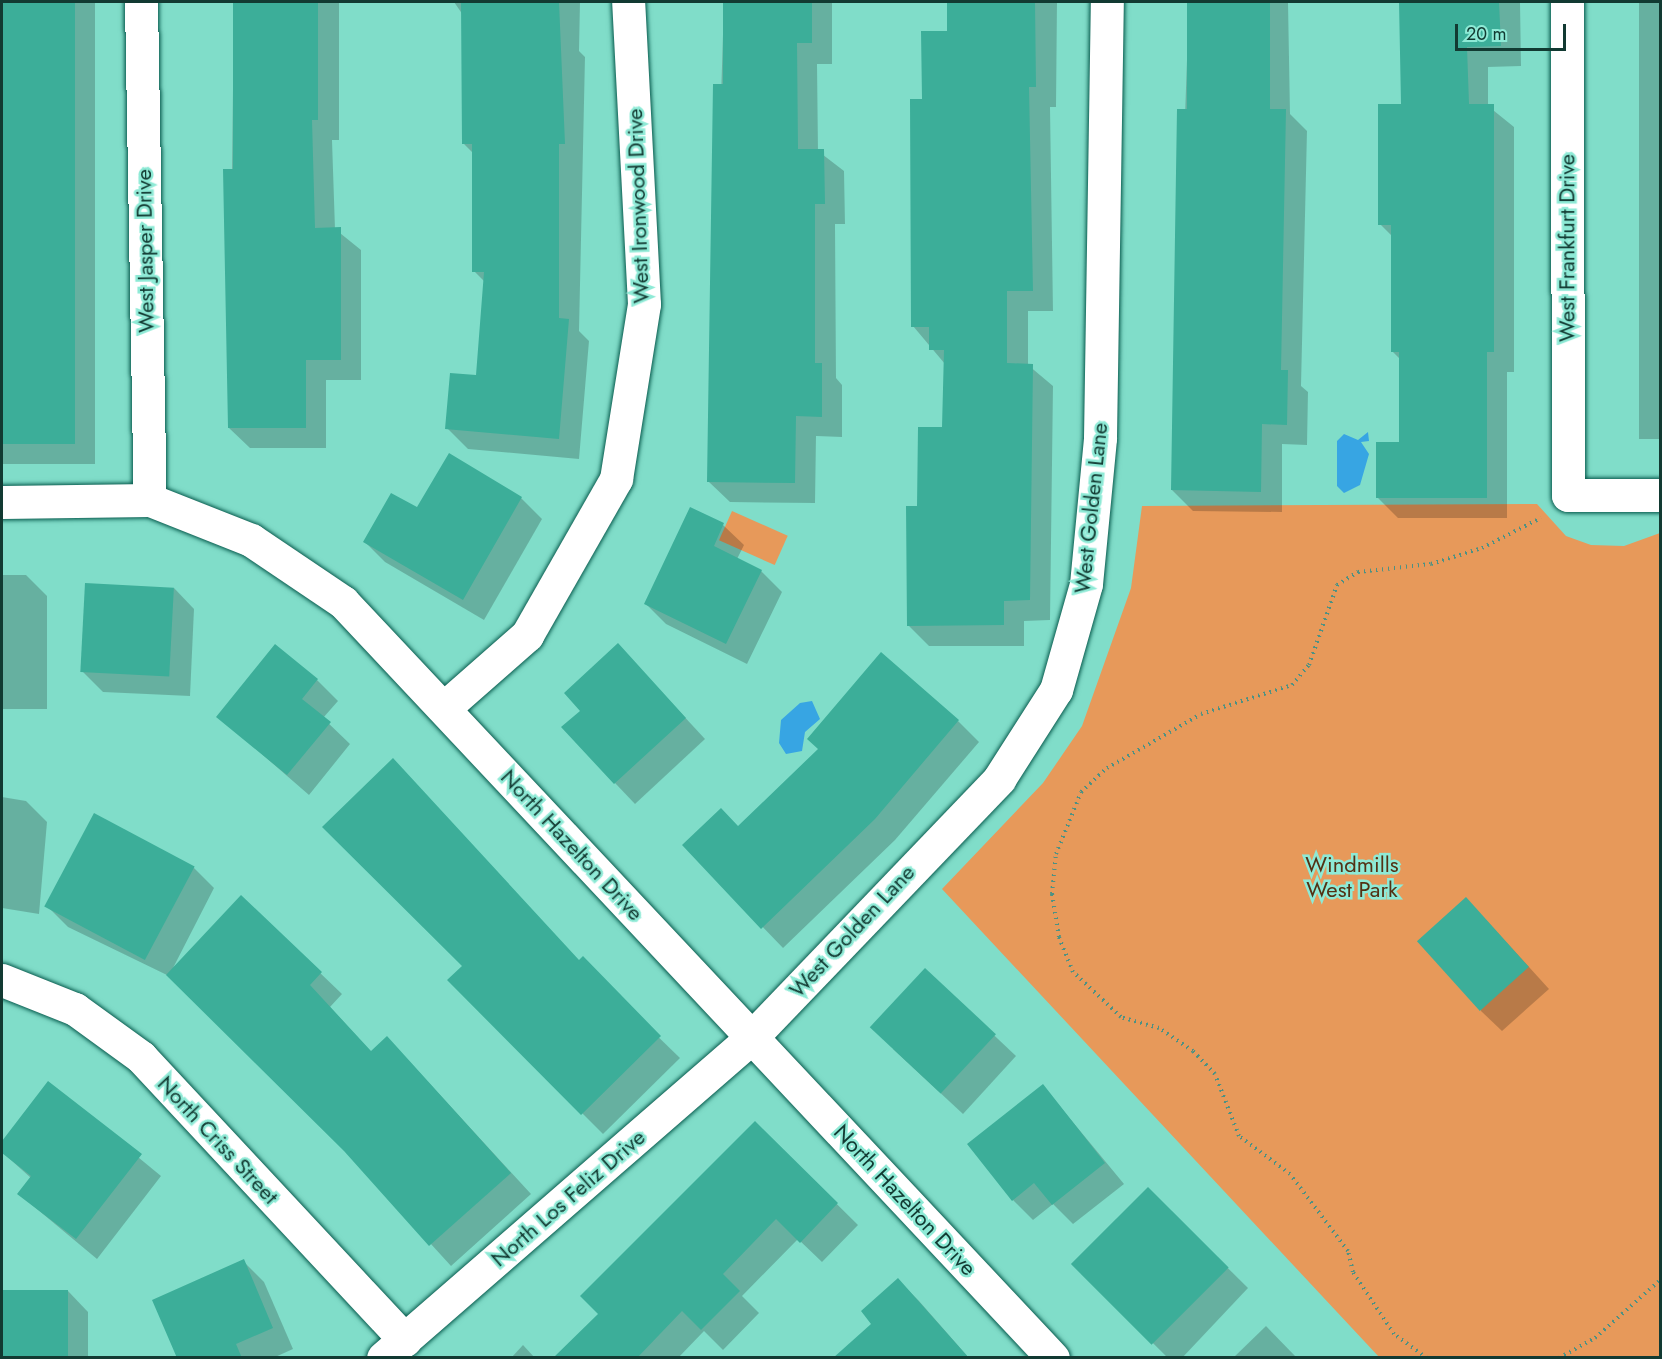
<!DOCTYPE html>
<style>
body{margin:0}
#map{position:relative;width:1662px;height:1359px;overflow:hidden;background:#80ddc9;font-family:Jost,sans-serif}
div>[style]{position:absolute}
.green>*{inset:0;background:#e7995a;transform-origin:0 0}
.water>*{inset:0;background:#37a5e3}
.shadow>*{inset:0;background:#0003;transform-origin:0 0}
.building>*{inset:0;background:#3cae99;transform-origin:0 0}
.path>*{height:4px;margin-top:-2px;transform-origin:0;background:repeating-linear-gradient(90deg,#4d9183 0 1.5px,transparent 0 6px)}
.roads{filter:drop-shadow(0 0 2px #085b4e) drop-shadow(0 0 2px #085b4e)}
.minor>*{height:33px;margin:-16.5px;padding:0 16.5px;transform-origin:16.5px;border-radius:16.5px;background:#fff}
span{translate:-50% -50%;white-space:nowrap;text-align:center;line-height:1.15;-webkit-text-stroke:5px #8eead6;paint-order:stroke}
.street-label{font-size:22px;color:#123a32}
.park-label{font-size:22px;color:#533114}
.frame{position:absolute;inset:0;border:3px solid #123a32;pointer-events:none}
.scale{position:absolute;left:1455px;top:24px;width:111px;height:27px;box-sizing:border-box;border:3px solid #123a32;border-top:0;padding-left:8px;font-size:18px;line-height:21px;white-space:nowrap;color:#123a32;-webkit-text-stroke:4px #8eead6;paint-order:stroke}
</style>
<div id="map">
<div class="green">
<div style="clip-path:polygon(1537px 504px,1566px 536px,1591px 545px,1624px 546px,1660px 533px,1660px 1357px,1379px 1357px,942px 889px,1043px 783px,1082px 726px,1131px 588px,1142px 506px)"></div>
<div style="left:732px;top:511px;width:61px;height:32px;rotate:24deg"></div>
</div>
<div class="water">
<div style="clip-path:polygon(1368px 432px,1369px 441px,1361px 442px,1369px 454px,1360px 485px,1344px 493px,1337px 486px,1337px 441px,1344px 434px,1358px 440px)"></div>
<div style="clip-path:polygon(812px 701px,820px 719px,805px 732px,802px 751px,786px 754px,779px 743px,781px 720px,800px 703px)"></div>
</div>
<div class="shadow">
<div style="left:2px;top:2px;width:93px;height:462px"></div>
<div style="clip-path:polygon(234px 2px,339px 2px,339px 140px,332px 140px,335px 229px,361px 250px,361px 380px,326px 380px,326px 448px,250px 448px,229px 428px)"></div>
<div style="clip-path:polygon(454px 2px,580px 2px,579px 51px,585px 57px,579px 331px,589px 341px,579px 459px,468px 449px,447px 428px,477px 376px,485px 282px,474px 271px,474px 154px,464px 144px,463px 15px)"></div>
<div style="clip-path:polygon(724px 2px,832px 2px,832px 64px,817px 64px,818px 151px,844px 171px,845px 224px,835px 224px,836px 378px,842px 385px,842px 437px,816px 436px,815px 503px,730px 502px,709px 482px)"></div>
<div style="clip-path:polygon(948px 2px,1057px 2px,1056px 107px,1050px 107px,1053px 311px,1028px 311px,1028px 365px,1053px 386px,1050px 620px,1024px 621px,1024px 646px,929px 646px,908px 625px,918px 508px,944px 429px,945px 364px,913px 326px,923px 101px,949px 33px)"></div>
<div style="clip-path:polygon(1189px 2px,1288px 2px,1290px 114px,1307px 131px,1301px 386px,1308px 392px,1307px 445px,1282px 444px,1282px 512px,1193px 511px,1172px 490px)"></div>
<div style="clip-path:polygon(1400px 2px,1520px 2px,1521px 66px,1488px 67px,1488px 106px,1514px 127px,1514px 372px,1507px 372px,1507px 518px,1398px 518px,1378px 498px,1401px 443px,1401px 360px,1392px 351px,1392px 236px,1380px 224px,1403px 106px)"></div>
<div style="left:1639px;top:2px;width:21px;height:437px"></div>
<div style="clip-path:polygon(521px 498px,542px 519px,484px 620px,385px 562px,365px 542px,418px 510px)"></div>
<div style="clip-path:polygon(723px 525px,744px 545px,737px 559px,761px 571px,782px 592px,747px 664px,666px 624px,645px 603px)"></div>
<div style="clip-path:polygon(2px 575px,26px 575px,47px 596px,47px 709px,2px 709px)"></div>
<div style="clip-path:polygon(174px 588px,194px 609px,190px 696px,103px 692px,83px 672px)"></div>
<div style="clip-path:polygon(618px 645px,705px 739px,635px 804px,615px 783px,582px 711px)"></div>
<div style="clip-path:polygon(317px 680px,338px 701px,323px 718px,350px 744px,309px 795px,218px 716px)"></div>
<div style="clip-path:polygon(958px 721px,979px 742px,895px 840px,783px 948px,684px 845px,739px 828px)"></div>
<div style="clip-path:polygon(2px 797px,26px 801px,47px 822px,39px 914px,2px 908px)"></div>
<div style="clip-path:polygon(194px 868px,214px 888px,173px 968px,241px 897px,342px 994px,330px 1007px,371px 1052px,407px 1059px,531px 1194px,451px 1266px,347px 1152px,169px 976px,68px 927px,47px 906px)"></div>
<div style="clip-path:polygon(1486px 920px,1549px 989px,1502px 1031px,1481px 1011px)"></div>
<div style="clip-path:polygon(580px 961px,680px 1058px,603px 1134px,449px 980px,464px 966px)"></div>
<div style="clip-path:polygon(925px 970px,1016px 1056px,963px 1114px,893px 1049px)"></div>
<div style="clip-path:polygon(48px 1083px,161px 1176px,97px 1259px,19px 1194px,31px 1178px,2px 1152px,2px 1143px)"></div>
<div style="clip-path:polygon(1043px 1086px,1124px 1184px,1073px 1224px,1053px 1204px,1033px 1220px,1013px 1200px)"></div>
<div style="clip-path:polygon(755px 1123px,858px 1225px,822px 1262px,798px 1239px,742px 1296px,759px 1313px,723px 1350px,704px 1331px,678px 1358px,556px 1358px,600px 1314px)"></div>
<div style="clip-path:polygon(1148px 1189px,1248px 1288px,1182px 1358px,1168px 1358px,1074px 1265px)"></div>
<div style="clip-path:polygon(243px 1261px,264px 1282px,293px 1349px,273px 1358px,179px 1358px)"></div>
<div style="clip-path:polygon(898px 1280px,919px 1301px,969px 1358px,835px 1358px,873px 1324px)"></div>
<div style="clip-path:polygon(2px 1291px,68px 1291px,88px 1312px,88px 1358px,2px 1358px)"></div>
<div style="clip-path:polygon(1266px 1326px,1297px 1358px,1233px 1358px)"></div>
<div style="clip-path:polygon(523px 1345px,535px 1358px,511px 1358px)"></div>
</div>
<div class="building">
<div style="left:2px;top:2px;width:73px;height:442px"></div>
<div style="clip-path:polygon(233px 2px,318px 2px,318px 120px,312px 120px,315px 228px,341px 227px,341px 360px,306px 360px,306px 428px,228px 428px,223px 169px,233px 169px)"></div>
<div style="clip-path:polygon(461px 2px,559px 2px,565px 144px,559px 144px,559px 318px,569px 319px,559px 439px,445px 429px,450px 373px,476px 375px,484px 272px,472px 272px,472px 144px,462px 144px)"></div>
<div style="clip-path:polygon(723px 2px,812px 2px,812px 43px,797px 43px,798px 149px,824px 149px,825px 204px,815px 204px,815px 363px,822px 363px,822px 417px,796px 416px,795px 483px,707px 482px,713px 84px,723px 84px)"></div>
<div style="clip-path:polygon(947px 2px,1035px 2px,1036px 87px,1029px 87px,1033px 291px,1007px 291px,1007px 363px,1033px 364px,1030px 600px,1004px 601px,1004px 625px,907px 626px,906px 506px,917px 506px,918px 427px,942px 427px,944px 350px,929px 350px,929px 327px,911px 327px,910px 99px,922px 99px,921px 31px,947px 31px)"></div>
<div style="clip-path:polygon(1187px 2px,1270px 2px,1270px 109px,1286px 109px,1281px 370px,1288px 370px,1287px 425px,1262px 424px,1261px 492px,1171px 490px,1177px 109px,1187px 109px)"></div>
<div style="clip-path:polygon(1399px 2px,1499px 2px,1501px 46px,1467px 47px,1469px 104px,1494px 104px,1494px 352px,1487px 352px,1487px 498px,1376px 498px,1376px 442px,1399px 442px,1399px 352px,1391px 352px,1391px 225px,1378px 225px,1378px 104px,1401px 104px)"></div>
<div style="clip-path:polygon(449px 453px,522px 497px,463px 600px,363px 542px,391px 493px,417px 507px)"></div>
<div style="clip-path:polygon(690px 507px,724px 523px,714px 546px,762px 570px,726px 644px,644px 604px)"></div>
<div style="left:85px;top:583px;width:89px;height:89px;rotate:3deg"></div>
<div style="clip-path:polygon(618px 643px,686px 718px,614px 784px,561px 727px,580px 711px,564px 693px)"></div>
<div style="clip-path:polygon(275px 644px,318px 679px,302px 699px,331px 722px,287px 775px,216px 717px)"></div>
<div style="clip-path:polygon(881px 652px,959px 720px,875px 819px,761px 929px,682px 845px,721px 808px,738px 826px,818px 749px,807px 739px)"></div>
<div style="clip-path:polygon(393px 758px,579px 960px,583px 956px,661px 1036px,581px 1115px,447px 980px,462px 966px,322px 827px)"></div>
<div style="left:94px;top:813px;width:114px;height:106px;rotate:28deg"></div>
<div style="clip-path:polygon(241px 895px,322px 972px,310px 985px,371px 1051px,387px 1036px,511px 1173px,429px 1246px,344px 1151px,166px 975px)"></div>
<div style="left:1466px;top:897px;width:94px;height:66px;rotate:48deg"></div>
<div style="left:925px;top:968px;width:97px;height:81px;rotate:43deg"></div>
<div style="clip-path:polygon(48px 1081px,142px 1154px,76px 1239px,17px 1194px,31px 1176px,2px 1153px,2px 1141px)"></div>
<div style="clip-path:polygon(1043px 1084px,1105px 1163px,1052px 1205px,1034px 1183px,1012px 1201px,967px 1144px)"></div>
<div style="clip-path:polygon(755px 1121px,838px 1203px,800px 1243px,776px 1219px,723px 1274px,740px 1291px,701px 1330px,682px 1311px,637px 1358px,553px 1358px,598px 1314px,580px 1296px)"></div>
<div style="left:1148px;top:1187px;width:114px;height:109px;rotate:45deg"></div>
<div style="clip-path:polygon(244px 1259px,273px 1328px,236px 1344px,242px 1358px,177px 1358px,152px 1300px)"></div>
<div style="clip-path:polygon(898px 1278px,969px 1358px,833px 1358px,871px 1324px,861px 1311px)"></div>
<div style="left:2px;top:1290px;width:66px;height:68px"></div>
</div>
<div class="path">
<div style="left:1427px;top:1358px;width:41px;rotate:-144deg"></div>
<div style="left:1394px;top:1334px;width:74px;rotate:-123.5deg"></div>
<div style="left:1353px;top:1272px;width:22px;rotate:-103deg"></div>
<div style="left:1348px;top:1251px;width:96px;rotate:-127deg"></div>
<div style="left:1290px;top:1174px;width:64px;rotate:-143.3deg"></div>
<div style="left:1239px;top:1136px;width:66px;rotate:-111.2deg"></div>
<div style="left:1215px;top:1074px;width:32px;rotate:-134deg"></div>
<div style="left:1193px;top:1051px;width:41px;rotate:-145.9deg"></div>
<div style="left:1159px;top:1028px;width:40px;rotate:-164deg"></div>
<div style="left:1121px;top:1017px;width:66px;rotate:-136.8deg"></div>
<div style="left:1073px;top:972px;width:38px;rotate:-112deg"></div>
<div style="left:1059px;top:937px;width:44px;rotate:-99.2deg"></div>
<div style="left:1052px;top:894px;width:40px;rotate:-84.3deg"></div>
<div style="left:1056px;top:854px;width:67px;rotate:-68deg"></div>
<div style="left:1081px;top:792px;width:35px;rotate:-43deg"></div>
<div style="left:1107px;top:768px;width:108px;rotate:-29.9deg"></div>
<div style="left:1201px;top:714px;width:96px;rotate:-17.7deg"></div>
<div style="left:1292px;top:685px;width:26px;rotate:-50deg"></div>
<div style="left:1309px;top:665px;width:85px;rotate:-70.7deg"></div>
<div style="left:1337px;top:585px;width:25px;rotate:-32deg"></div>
<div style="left:1358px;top:572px;width:73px;rotate:-6.3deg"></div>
<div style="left:1431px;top:564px;width:53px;rotate:-17.4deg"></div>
<div style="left:1482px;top:548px;width:66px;rotate:-27deg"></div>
<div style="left:1559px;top:1358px;width:41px;rotate:-29.1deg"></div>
<div style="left:1595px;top:1338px;width:87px;rotate:-41.7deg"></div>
</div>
<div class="roads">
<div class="minor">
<div style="left:141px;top:2px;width:498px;rotate:89deg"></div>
<div style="left:1567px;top:2px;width:493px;rotate:89.9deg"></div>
<div style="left:1568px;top:495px;width:92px"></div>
<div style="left:2px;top:502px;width:148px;rotate:-0.8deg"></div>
<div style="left:150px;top:500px;width:109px;rotate:21.6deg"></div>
<div style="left:251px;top:540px;width:111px;rotate:34deg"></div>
<div style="left:343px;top:602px;width:1037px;rotate:46.8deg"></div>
<div style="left:444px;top:708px;width:111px;rotate:-41.3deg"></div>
<div style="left:527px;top:635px;width:180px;rotate:-60.3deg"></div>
<div style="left:616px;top:479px;width:177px;rotate:-80.9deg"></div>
<div style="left:644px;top:304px;width:302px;rotate:-93deg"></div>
<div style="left:2px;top:980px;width:79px;rotate:21.7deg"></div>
<div style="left:75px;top:1009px;width:82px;rotate:36deg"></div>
<div style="left:141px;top:1057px;width:387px;rotate:47deg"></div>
<div style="left:383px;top:1358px;width:488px;rotate:-41deg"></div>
<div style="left:751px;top:1038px;width:359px;rotate:-46.2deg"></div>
<div style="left:999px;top:779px;width:106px;rotate:-57.4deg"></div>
<div style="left:1056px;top:690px;width:110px;rotate:-74.2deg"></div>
<div style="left:1086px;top:584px;width:147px;rotate:-84.5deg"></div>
<div style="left:1100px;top:438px;width:436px;rotate:-89.1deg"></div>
</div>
</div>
<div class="street-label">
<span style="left:638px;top:206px;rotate:-92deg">West Ironwood Drive</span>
<span style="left:1567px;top:248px;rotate:-90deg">West Frankfurt Drive</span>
<span style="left:145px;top:251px;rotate:-91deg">West Jasper Drive</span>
<span style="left:1091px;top:508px;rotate:-84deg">West Golden Lane</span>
<span style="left:572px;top:845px;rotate:47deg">North Hazelton Drive</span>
<span style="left:852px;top:931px;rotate:-47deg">West Golden Lane</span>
<span style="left:218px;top:1140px;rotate:47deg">North Criss Street</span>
<span style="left:568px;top:1198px;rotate:-41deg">North Los Feliz Drive</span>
<span style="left:905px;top:1200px;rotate:47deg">North Hazelton Drive</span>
</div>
<div class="park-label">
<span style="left:1352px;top:877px">Windmills<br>West Park</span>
</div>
<div class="frame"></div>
<div class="scale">20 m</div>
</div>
